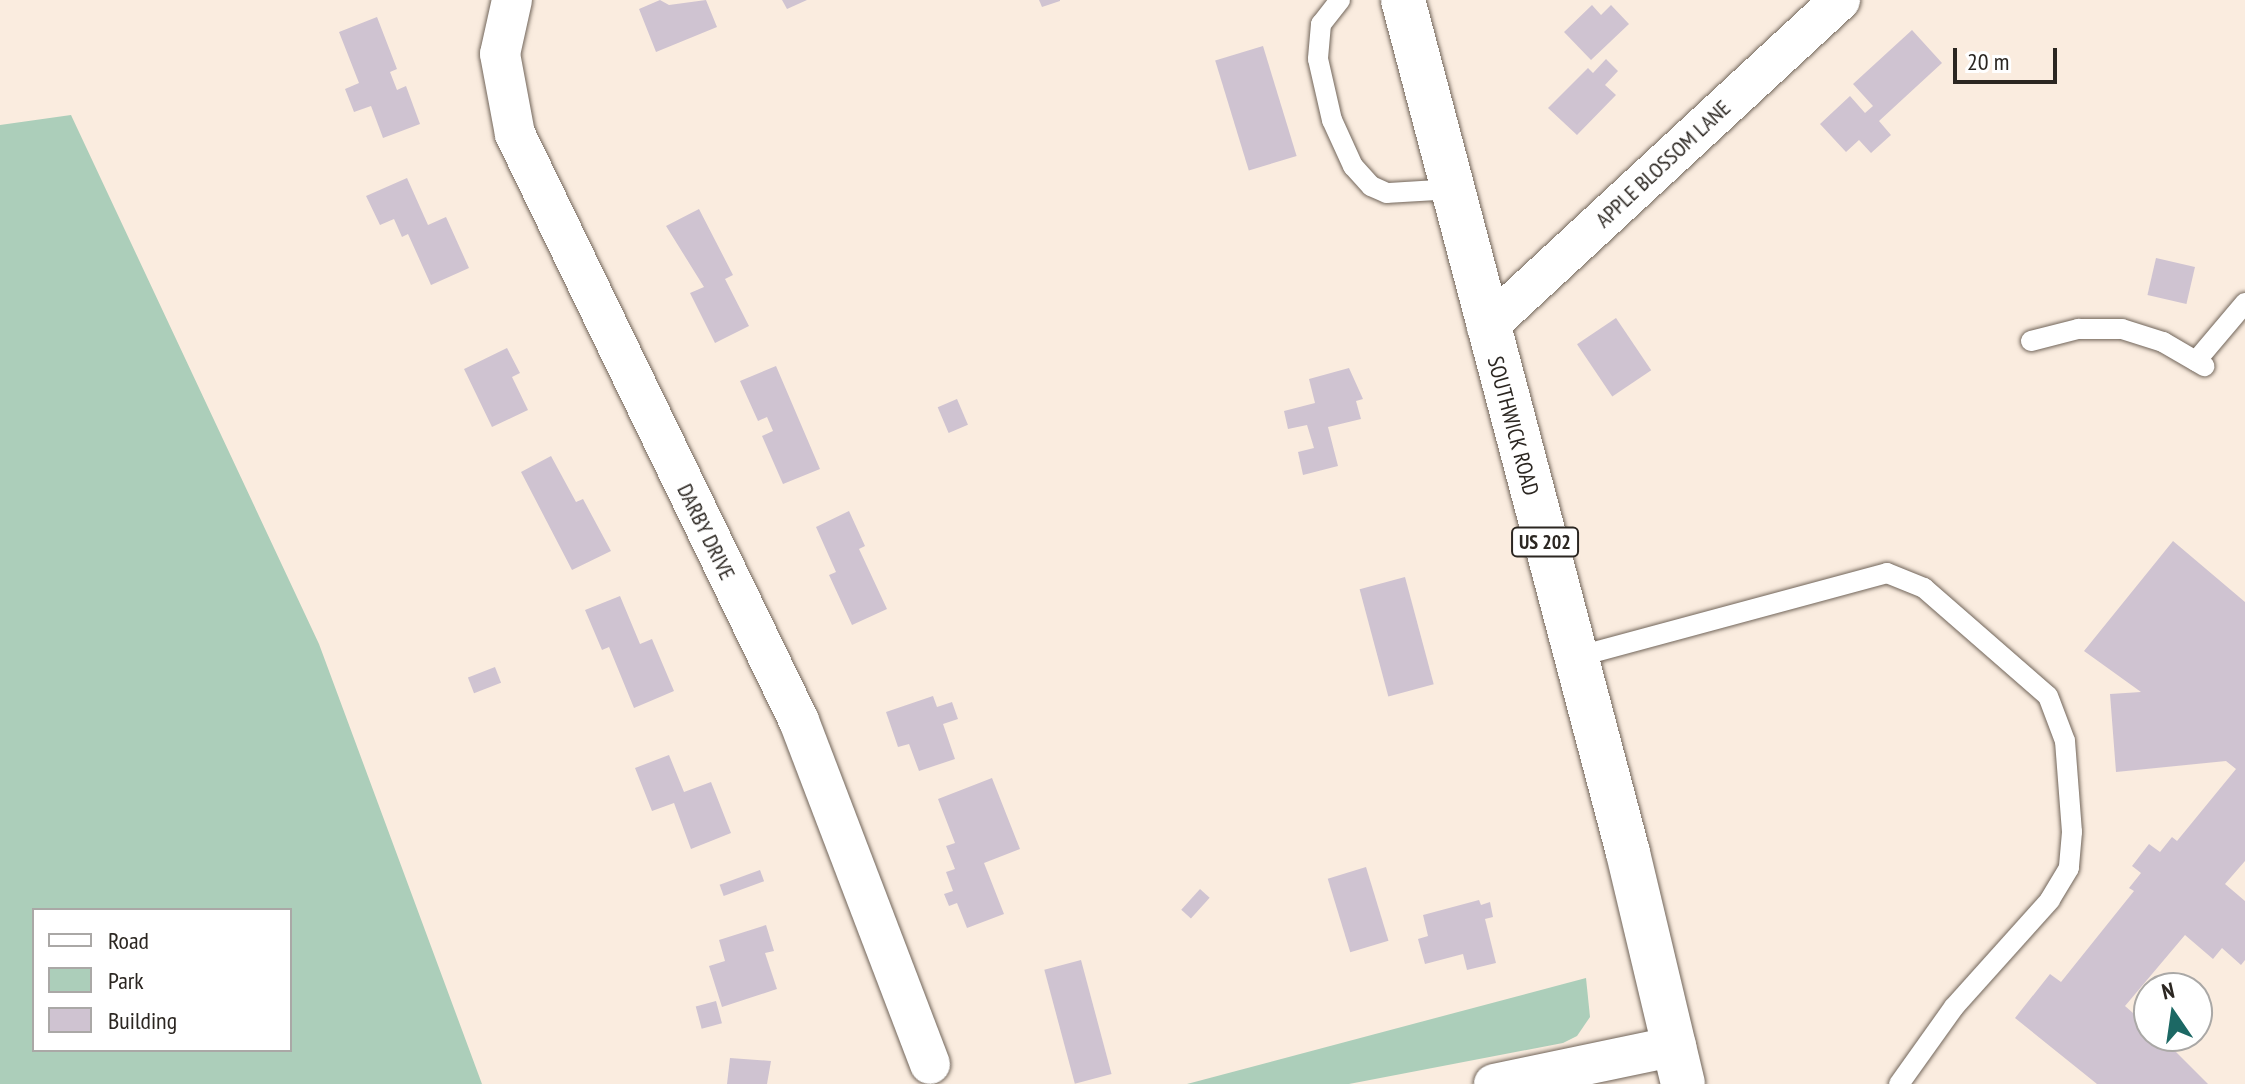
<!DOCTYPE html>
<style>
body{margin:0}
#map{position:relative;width:2245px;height:1084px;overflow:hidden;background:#faecdf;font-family:"PT Sans Narrow",sans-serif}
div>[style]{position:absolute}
.green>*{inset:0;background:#acceba}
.building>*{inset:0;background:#cfc3d1;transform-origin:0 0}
.roads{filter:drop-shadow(0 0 2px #71655a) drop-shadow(0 0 2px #71655a)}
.service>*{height:20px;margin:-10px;padding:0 10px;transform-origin:10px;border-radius:10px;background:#fff}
.minor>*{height:40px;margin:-20px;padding:0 20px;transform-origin:20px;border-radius:20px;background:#fff}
.trunk>*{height:44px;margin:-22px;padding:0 22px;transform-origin:22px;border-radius:22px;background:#fff}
span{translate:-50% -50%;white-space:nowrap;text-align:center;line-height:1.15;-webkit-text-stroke:7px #fff;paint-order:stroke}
.shield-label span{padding:2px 6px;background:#fff;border:2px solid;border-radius:6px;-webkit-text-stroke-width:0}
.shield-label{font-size:20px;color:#2b2621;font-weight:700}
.street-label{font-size:22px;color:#2b2621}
.legend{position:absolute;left:32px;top:908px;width:260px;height:144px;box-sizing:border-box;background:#fff;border:2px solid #aaa8a6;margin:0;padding:10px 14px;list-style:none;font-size:24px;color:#2b2621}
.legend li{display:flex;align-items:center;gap:16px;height:40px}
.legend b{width:40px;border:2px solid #aaa8a6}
.north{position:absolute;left:2133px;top:972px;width:80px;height:80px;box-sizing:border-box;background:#fff;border:2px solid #aaa8a6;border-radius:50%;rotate:347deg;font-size:22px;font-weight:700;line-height:32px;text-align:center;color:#2b2621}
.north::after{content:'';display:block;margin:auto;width:28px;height:36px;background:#1c6864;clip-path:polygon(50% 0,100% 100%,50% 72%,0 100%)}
.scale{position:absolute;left:1953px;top:48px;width:104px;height:36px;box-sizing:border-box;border:4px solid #2b2621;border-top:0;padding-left:10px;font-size:24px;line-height:28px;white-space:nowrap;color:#2b2621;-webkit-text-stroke:6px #fff;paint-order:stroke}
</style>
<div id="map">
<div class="green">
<div style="clip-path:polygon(evenodd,71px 115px,319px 644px,482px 1084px,0 1084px,0 125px,71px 115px,34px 910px,290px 910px,290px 1050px,34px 1050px,34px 910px)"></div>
<div style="clip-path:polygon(1586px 978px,1590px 1017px,1577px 1036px,1563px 1043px,1349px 1084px,1187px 1084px)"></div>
</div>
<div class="building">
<div style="clip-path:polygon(660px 0,669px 5px,706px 0,717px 27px,656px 52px,639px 9px)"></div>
<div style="clip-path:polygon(782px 0,807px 0,787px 9px)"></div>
<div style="clip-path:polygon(1039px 0,1060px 0,1060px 1px,1042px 7px)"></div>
<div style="clip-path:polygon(1592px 5px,1601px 15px,1611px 5px,1629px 24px,1591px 60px,1564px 32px)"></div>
<div style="clip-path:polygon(377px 17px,397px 69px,390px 72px,397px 90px,406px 86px,420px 124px,383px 138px,371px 106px,354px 112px,345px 89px,359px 83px,339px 32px)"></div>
<div style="clip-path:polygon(1912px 30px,1942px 63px,1879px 121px,1891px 135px,1871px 153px,1859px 140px,1846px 152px,1820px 124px,1850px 96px,1865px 113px,1873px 106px,1853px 84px)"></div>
<div style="left:1263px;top:46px;width:115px;height:50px;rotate:73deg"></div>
<div style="clip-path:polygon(1606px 59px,1618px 71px,1605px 85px,1616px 95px,1577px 135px,1548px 108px,1588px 68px,1593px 73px)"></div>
<div style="clip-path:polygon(407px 178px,428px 225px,446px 217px,469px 268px,431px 285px,408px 234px,402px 237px,394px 219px,380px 225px,366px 196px)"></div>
<div style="clip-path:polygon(699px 209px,733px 275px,725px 279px,749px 326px,715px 343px,690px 293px,704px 287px,666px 226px)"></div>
<div style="left:2156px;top:258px;width:40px;height:38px;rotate:13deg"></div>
<div style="left:1616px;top:318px;width:63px;height:47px;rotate:56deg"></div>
<div style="clip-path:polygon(507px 348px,520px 373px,512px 377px,528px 410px,492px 427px,464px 369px)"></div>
<div style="clip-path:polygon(776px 366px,820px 469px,783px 484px,762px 436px,773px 431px,767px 417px,758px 421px,740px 381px)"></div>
<div style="clip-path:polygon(1349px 368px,1363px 399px,1356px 401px,1361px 419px,1328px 427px,1338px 466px,1303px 475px,1298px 452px,1314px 448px,1307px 425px,1288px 429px,1284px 411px,1315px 403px,1309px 379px)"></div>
<div style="left:957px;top:399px;width:28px;height:21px;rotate:67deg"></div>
<div style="clip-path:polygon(551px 456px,576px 502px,583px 499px,611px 551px,572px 570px,521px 472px)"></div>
<div style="clip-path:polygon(849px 511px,865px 546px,859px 549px,887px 609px,852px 625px,829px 575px,836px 572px,816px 527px)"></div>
<div style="clip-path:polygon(2173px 541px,2245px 602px,2245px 861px,2225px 884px,2245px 901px,2245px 960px,2241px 965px,2222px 948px,2213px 959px,2185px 935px,2125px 1006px,2149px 1027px,2149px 1036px,2160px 1036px,2208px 1084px,2097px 1084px,2015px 1018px,2050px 974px,2061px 982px,2134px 891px,2129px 888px,2141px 873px,2132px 866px,2149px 844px,2160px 852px,2172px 837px,2177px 841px,2236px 769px,2226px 761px,2116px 772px,2110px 694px,2141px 692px,2084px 651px)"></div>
<div style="left:1405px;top:577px;width:111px;height:47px;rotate:75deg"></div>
<div style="clip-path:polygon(620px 596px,640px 644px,652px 639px,674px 691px,634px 708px,609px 647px,602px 650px,585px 610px)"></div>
<div style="left:495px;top:667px;width:17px;height:29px;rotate:69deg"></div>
<div style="clip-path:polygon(933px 696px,937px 707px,952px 702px,958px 719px,943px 724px,955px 759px,919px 771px,909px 744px,898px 747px,886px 712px)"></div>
<div style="clip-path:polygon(669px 755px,684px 792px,711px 782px,731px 833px,691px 849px,674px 803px,652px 811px,635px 768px)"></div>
<div style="clip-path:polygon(992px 778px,1020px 849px,984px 863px,1004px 914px,967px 928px,957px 903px,949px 906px,944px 894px,953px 891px,946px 872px,955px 869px,946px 846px,955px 843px,938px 799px)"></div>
<div style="left:1366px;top:867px;width:77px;height:40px;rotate:73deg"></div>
<div style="left:760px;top:870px;width:12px;height:43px;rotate:70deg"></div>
<div style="left:1200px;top:889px;width:13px;height:28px;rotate:42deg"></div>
<div style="clip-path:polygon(1479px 900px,1481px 905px,1490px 902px,1493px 917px,1485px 919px,1496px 963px,1467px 970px,1463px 954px,1425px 964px,1418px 939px,1428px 936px,1423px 915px)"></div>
<div style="clip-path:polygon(766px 925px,774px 951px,765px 953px,777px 989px,722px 1007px,709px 966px,725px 961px,719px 940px)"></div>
<div style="left:1081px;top:960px;width:118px;height:38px;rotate:75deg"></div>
<div style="left:716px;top:1001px;width:23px;height:21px;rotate:75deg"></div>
<div style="clip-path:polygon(730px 1058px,771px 1061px,767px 1084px,727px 1084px)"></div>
</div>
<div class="roads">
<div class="service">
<div style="left:1340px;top:0;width:31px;rotate:128deg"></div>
<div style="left:1321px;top:24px;width:35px;rotate:95deg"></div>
<div style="left:1318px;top:59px;width:63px;rotate:77.1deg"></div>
<div style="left:1332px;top:120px;width:51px;rotate:65.5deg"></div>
<div style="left:1353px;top:166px;width:27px;rotate:48deg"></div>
<div style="left:1371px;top:186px;width:17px;rotate:24deg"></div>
<div style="left:1387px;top:193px;width:65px;rotate:-3.5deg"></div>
<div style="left:2031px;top:341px;width:49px;rotate:-14.3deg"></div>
<div style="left:2078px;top:329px;width:44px"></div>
<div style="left:2122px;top:329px;width:43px;rotate:17.6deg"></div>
<div style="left:2163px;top:342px;width:48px;rotate:30.3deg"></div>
<div style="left:2196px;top:361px;width:76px;rotate:-49.8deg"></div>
<div style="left:1576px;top:657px;width:322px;rotate:-15.1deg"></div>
<div style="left:1887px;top:573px;width:40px;rotate:22deg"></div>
<div style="left:1924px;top:588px;width:164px;rotate:41.1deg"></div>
<div style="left:2048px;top:696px;width:48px;rotate:69.3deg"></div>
<div style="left:2065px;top:741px;width:91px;rotate:85.6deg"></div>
<div style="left:2072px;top:832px;width:36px;rotate:95deg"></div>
<div style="left:2069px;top:868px;width:37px;rotate:121deg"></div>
<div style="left:2050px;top:900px;width:144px;rotate:131.9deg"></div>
<div style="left:1954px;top:1007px;width:95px;rotate:125.5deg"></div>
</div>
<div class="minor">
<div style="left:512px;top:0;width:55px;rotate:102.5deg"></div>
<div style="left:500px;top:54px;width:81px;rotate:79.4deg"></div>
<div style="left:515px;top:134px;width:652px;rotate:64.18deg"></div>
<div style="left:799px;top:721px;width:367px;rotate:69.1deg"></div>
<div style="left:1487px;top:327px;width:481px;rotate:-42.8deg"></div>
<div style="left:1494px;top:1084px;width:186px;rotate:-11.8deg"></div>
</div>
<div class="trunk">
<div style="left:1403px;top:0;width:882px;rotate:75.22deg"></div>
<div style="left:1628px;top:853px;width:237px;rotate:76.6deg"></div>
</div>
</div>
<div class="shield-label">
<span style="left:1545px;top:542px">US 202</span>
</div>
<div class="street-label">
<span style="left:1663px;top:164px;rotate:-43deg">APPLE BLOSSOM LANE</span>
<span style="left:1513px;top:426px;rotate:75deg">SOUTHWICK ROAD</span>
<span style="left:706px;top:532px;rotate:64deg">DARBY DRIVE</span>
</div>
<ul class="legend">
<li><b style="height:10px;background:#fff"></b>Road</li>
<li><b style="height:22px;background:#acceba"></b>Park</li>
<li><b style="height:22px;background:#cfc3d1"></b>Building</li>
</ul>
<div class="north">N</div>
<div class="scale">20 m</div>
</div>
